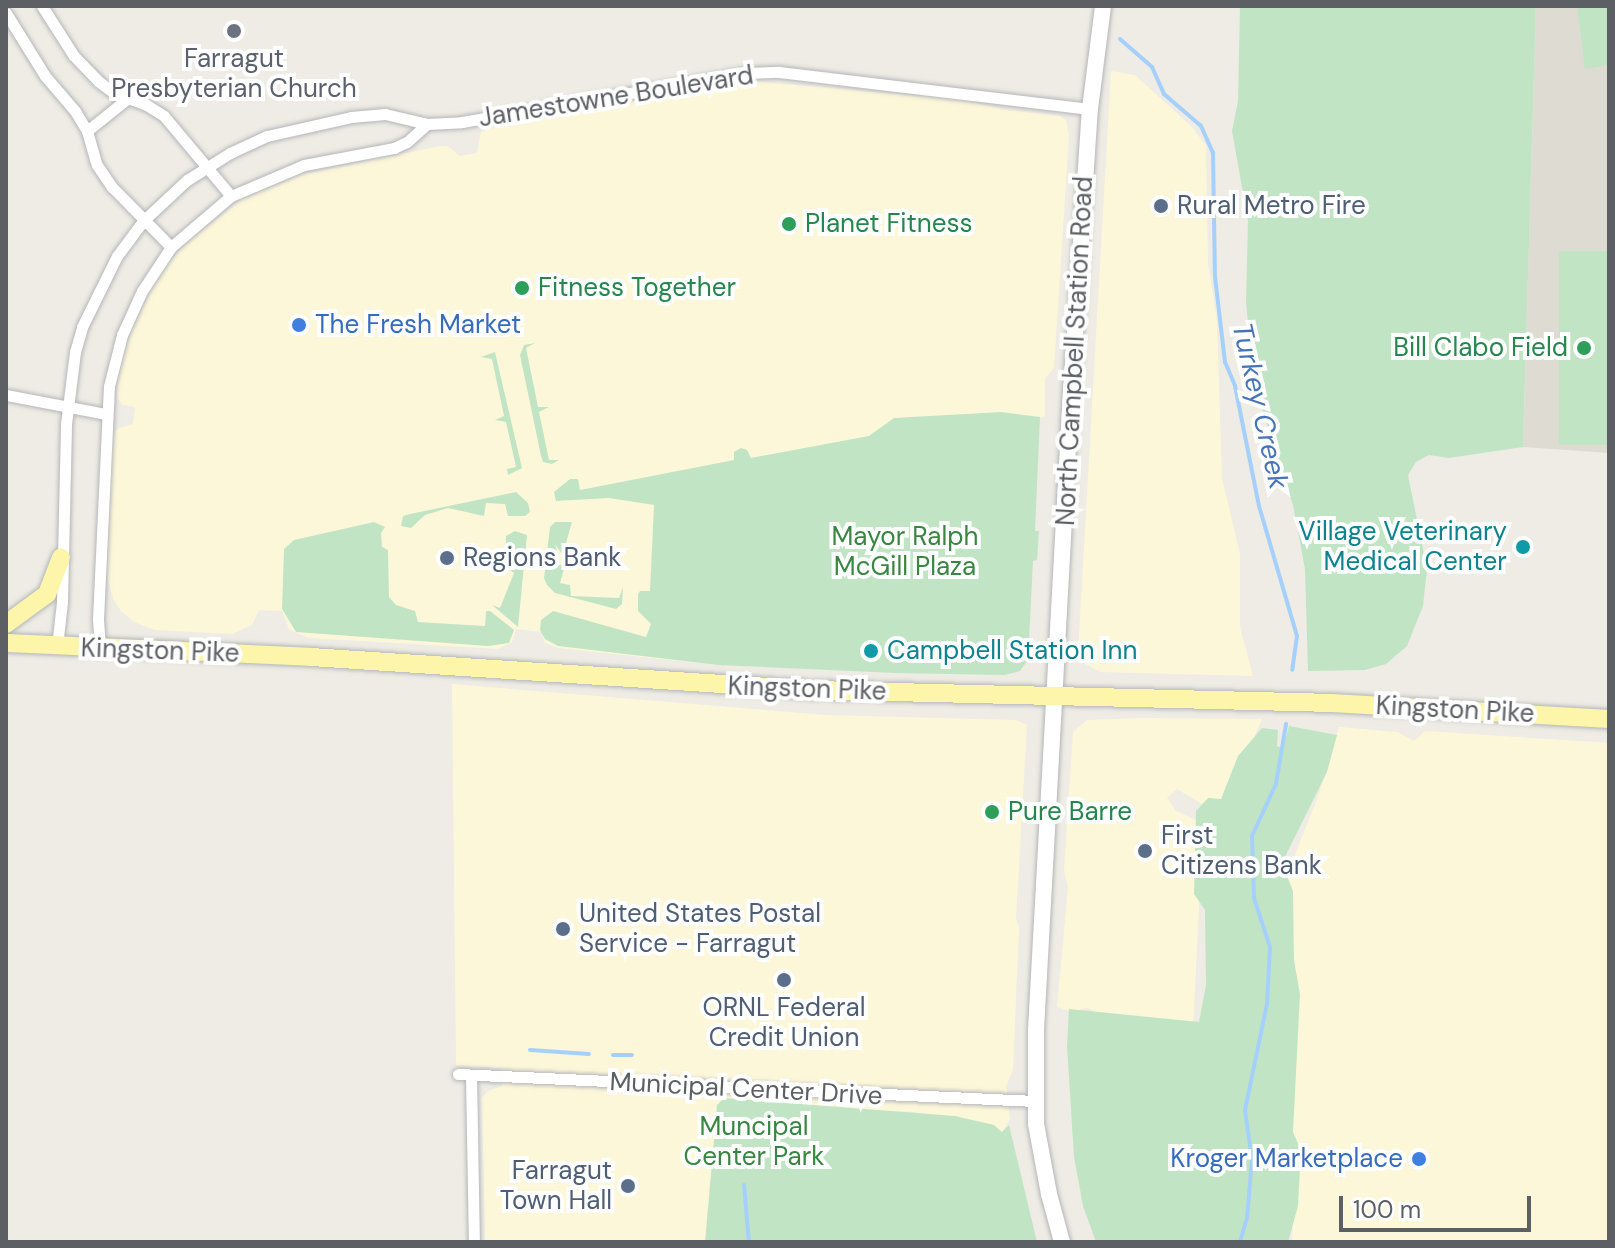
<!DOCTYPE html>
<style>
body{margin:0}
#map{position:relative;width:1615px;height:1248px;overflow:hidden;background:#eeece4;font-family:"DM Sans",sans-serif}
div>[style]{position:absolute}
.commercial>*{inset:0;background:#fdf7da}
.education>*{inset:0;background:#dedbd2}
.green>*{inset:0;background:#c1e5c4;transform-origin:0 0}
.stream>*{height:4px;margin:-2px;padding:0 2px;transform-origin:2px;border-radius:2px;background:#a6d0fc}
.roads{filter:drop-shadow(0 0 2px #b4b6ba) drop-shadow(0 0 2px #b4b6ba)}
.minor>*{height:11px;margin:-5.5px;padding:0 5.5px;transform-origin:5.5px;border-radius:5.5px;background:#fff}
.secondary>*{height:16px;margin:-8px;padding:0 8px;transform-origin:8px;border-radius:8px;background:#fff}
.primary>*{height:18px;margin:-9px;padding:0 9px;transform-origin:9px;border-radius:9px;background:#fcf5aa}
.dots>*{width:22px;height:22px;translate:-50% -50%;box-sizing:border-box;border:4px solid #fff;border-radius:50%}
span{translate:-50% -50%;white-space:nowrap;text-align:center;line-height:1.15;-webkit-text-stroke:8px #fff;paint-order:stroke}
.worship-label{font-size:26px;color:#5b616d}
.street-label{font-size:26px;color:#5c5f64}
.service-label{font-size:26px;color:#4e5e75}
.left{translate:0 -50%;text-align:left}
.right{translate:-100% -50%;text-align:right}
.leisure-label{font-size:26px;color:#27864d}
.shop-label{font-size:26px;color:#366cbe}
.culture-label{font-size:26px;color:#0d838f}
.park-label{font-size:26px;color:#398642}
.water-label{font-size:28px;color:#4674b6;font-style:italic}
.frame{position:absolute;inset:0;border:8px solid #5c5f64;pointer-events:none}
.scale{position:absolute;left:1339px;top:1196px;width:192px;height:36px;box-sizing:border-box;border:4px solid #5c5f64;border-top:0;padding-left:10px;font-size:24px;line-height:28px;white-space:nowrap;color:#5c5f64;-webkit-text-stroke:6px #fff;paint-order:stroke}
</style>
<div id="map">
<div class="commercial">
<div style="clip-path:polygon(1111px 71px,1135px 75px,1192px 127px,1206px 146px,1208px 263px,1217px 322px,1222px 478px,1240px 554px,1240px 627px,1253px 676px,1100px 672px,1082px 662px,1078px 653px)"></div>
<div style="clip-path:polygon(752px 81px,963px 100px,1006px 110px,1060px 116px,1066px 120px,1069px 136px,1054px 368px,1045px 378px,1045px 417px,885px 425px,869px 436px,751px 458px,718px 665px,558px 648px,545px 643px,541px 632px,516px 629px,512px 642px,498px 649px,308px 638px,289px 629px,282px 611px,259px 610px,252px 625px,232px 634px,155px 630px,134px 622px,121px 611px,113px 599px,107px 575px,112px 435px,119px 428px,133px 424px,135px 407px,123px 405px,117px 398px,119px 368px,129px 336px,150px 292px,168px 263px,190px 240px,242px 199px,300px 175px,440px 146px,448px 146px,459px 156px,477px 153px,481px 132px,512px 120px)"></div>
<div style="clip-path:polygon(452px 684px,826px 715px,1016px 720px,1027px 725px,1016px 918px,1019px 928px,1013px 1070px,1006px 1086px,1010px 1119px,1002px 1132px,994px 1125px,914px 1112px,853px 1109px,775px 1242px,485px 1242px,482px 1098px,488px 1091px,502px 1086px,502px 1068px,456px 1065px)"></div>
<div style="clip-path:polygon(1143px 718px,1262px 719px,1255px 735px,1253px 756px,1231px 791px,1211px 809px,1177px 789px,1167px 798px,1176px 811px,1207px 825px,1201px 869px,1193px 1027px,1122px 1026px,1088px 1008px,1071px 1011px,1057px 1007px,1068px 887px,1064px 870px,1073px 732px,1087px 720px)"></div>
<div style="clip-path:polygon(1339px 727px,1397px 732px,1414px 741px,1425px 731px,1609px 743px,1609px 1242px,1292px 1242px,1296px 1157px,1290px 1142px,1286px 877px,1319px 794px)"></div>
</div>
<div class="education">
<div style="clip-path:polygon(1536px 6px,1609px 6px,1609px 453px,1523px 447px)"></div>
</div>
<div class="green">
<div style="clip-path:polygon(1240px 6px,1536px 6px,1523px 447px,1449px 458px,1429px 455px,1416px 462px,1408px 475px,1427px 569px,1423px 606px,1407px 646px,1386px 664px,1365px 670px,1308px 671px,1305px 569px,1293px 505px,1254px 384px,1246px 302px,1248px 221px,1232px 131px,1238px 101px)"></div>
<div style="clip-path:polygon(1577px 6px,1609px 6px,1609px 65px,1585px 69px)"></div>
<div style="left:1559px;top:251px;width:50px;height:194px"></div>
<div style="clip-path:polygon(535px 343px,526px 348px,538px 407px,549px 407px,539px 412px,549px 460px,559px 460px,552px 464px,543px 462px,541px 456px,520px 355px,524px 345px)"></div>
<div style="clip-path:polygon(495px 352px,522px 468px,508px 475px,507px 469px,516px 467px,506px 422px,495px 420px,504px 416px,492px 359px,481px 357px)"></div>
<div style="clip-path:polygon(1001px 412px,1040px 417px,1035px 531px,1039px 531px,1037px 560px,1033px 561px,1028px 660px,1020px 671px,1005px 675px,895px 673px,718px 665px,558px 646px,545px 639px,540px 630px,541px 620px,553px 611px,646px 637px,651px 624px,638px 611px,638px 594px,640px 591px,650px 591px,654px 505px,609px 498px,556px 501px,554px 492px,570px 479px,578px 479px,580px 490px,734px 460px,734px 452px,741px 448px,747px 450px,751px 458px,869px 436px,894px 418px)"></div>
<div style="clip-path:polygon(516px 492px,528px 503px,530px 512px,525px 516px,508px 516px,505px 504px,486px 503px,484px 516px,448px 508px,425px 515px,411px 528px,401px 526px,403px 516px,410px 514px)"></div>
<div style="clip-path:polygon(374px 522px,385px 527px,381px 533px,382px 547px,388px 550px,389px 597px,396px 605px,415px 611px,418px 622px,485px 626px,486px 611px,490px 611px,514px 630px,509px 643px,488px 646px,296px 632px,282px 609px,284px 549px,294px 540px)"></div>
<div style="clip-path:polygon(555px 522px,572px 522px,566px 543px,571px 544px,571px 549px,595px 555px,562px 554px,555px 544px,559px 557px,554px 567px,557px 568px,560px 564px,564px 569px,560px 583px,570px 585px,571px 596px,619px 598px,623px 587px,622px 604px,616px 609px,555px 593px,547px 585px,544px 578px,550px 527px)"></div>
<div style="clip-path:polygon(515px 531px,527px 535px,518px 627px,492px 605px,500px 608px,514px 573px,505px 566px,506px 536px)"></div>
<div style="clip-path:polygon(1289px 726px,1337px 735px,1327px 772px,1282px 863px,1293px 891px,1294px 960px,1300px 994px,1293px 1132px,1301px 1150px,1298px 1206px,1288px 1242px,1096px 1242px,1083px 1206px,1074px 1157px,1067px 1046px,1069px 1009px,1199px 1022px,1206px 985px,1205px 910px,1194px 894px,1196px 811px,1208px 798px,1221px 799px,1238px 756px,1262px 728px,1278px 730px,1277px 746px,1283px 748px)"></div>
<div style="clip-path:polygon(724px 1098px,955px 1116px,994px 1125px,1002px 1132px,1009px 1125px,1037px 1242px,705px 1242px,717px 1105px)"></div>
</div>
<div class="stream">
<div style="left:1120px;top:39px;width:43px;rotate:41.2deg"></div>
<div style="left:1152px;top:67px;width:30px;rotate:66deg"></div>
<div style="left:1164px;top:94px;width:49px;rotate:40.9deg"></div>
<div style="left:1201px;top:126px;width:30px;rotate:66deg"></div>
<div style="left:1213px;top:153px;width:124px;rotate:89.1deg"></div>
<div style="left:1215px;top:277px;width:86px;rotate:83.3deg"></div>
<div style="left:1225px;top:362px;width:26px;rotate:67deg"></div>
<div style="left:1235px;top:386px;width:122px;rotate:78.7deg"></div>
<div style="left:1259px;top:506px;width:135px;rotate:73.7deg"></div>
<div style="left:1297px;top:636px;width:34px;rotate:98deg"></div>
<div style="left:530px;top:1050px;width:59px;rotate:3.9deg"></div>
<div style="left:613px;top:1055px;width:19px"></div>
<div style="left:744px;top:1185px;width:57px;rotate:85deg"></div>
<div style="left:1240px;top:1242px;width:25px;rotate:-74deg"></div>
<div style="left:1247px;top:1218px;width:58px;rotate:-85.1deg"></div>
<div style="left:1252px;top:1160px;width:50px;rotate:-98deg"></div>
<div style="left:1245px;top:1110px;width:108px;rotate:-78.3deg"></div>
<div style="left:1267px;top:1004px;width:57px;rotate:-87deg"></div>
<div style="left:1270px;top:947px;width:52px;rotate:-108.1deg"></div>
<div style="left:1254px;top:898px;width:62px;rotate:-91.8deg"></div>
<div style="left:1252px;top:836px;width:57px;rotate:-65.2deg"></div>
<div style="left:1276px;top:784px;width:61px;rotate:-80.5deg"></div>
</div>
<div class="roads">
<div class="minor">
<div style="left:42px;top:6px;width:59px;rotate:57.4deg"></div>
<div style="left:74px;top:56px;width:35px;rotate:46deg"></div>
<div style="left:98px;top:81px;width:20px;rotate:37deg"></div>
<div style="left:114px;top:93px;width:33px;rotate:20deg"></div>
<div style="left:145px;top:104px;width:22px;rotate:32deg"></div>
<div style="left:164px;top:116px;width:104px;rotate:50.1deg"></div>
<div style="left:6px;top:13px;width:74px;rotate:58.2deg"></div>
<div style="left:45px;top:76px;width:46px;rotate:49.4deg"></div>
<div style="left:75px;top:111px;width:23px;rotate:59deg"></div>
<div style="left:87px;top:131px;width:35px;rotate:74deg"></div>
<div style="left:97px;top:165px;width:27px;rotate:56deg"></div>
<div style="left:112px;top:187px;width:84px;rotate:45.5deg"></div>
<div style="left:87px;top:131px;width:53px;rotate:-38.8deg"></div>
<div style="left:6px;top:395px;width:102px;rotate:10.8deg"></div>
<div style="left:57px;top:646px;width:44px;rotate:-83.5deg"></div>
<div style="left:62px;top:602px;width:178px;rotate:-88.7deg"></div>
<div style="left:66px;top:424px;width:73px;rotate:-82.9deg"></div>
<div style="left:75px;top:352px;width:26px;rotate:-74deg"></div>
<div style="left:82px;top:327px;width:79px;rotate:-63.8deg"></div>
<div style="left:117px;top:256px;width:44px;rotate:-53.4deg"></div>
<div style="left:143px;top:221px;width:60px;rotate:-43deg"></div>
<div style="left:187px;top:180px;width:51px;rotate:-32.1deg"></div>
<div style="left:230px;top:153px;width:41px;rotate:-24.7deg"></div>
<div style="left:267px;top:136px;width:86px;rotate:-12.7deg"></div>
<div style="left:351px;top:117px;width:34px;rotate:-5deg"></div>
<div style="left:385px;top:114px;width:43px;rotate:13.4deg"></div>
<div style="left:427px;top:124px;width:35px;rotate:-3deg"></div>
<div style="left:462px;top:122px;width:288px;rotate:-9.8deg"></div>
<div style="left:746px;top:73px;width:33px;rotate:-2deg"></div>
<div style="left:779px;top:72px;width:313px;rotate:6.8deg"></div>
<div style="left:100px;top:648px;width:29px;rotate:-94deg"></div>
<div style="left:98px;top:619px;width:233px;rotate:-87.3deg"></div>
<div style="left:109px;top:386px;width:53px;rotate:-75.7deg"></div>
<div style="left:122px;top:335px;width:48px;rotate:-65.6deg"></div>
<div style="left:142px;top:291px;width:53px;rotate:-56.6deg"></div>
<div style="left:171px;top:247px;width:79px;rotate:-40.4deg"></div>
<div style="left:231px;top:196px;width:79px;rotate:-23deg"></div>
<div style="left:304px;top:165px;width:92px;rotate:-10.7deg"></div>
<div style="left:394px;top:148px;width:14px;rotate:-25deg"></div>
<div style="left:407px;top:142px;width:27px;rotate:-42deg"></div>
<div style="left:458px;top:1074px;width:577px;rotate:2.68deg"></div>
<div style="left:471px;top:1075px;width:167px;rotate:89deg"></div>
</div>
<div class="secondary">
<div style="left:1062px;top:1242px;width:50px;rotate:-105.2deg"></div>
<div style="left:1049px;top:1194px;width:71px;rotate:-100.5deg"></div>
<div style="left:1036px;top:1124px;width:94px;rotate:-90deg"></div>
<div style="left:1036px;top:1030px;width:638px;rotate:-86.86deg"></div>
<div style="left:1071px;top:393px;width:285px;rotate:-86.2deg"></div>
<div style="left:1090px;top:109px;width:104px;rotate:-82.8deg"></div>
</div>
<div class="primary">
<div style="left:6px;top:624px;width:51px;rotate:-36.2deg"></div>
<div style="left:47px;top:594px;width:39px;rotate:-69deg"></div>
<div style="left:6px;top:643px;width:305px;rotate:2.6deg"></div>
<div style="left:311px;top:657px;width:503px;rotate:3.76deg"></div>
<div style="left:813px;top:690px;width:519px;rotate:1.43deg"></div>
<div style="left:1332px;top:703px;width:277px;rotate:3.3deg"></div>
</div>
</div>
<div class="dots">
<div style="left:234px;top:31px;background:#6b7280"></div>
<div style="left:1161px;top:206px;background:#5c6f8a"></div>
<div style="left:789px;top:224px;background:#2e9e5b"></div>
<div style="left:522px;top:288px;background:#2e9e5b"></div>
<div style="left:299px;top:325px;background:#3f7fe0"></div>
<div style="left:1584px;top:348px;background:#2e9e5b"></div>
<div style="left:1523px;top:547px;background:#0f9aa8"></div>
<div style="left:447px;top:558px;background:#5c6f8a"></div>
<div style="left:871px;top:651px;background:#0f9aa8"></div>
<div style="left:992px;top:812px;background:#2e9e5b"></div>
<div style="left:1145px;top:851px;background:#5c6f8a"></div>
<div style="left:563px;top:929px;background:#5c6f8a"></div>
<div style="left:784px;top:980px;background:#5c6f8a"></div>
<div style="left:1419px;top:1159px;background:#3f7fe0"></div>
<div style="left:628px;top:1186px;background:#5c6f8a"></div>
</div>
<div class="worship-label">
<span style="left:234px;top:74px">Farragut<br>Presbyterian Church</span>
</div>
<div class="street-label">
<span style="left:616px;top:97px;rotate:-9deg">Jamestowne Boulevard</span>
<span style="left:1075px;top:351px;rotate:-87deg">North Campbell Station Road</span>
<span style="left:160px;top:651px;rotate:2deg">Kingston Pike</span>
<span style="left:807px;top:689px;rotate:2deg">Kingston Pike</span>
<span style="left:1455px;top:710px;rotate:3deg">Kingston Pike</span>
<span style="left:746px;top:1089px;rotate:3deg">Municipal Center Drive</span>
</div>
<div class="service-label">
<span class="left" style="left:1177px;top:206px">Rural Metro Fire</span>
<span class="left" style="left:463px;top:558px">Regions Bank</span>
<span class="left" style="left:1161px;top:851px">First<br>Citizens Bank</span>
<span class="left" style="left:579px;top:929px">United States Postal<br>Service - Farragut</span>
<span style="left:784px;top:1023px">ORNL Federal<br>Credit Union</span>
<span class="right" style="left:612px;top:1186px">Farragut<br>Town Hall</span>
</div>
<div class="leisure-label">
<span class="left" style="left:805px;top:224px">Planet Fitness</span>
<span class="left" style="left:538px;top:288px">Fitness Together</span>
<span class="right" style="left:1568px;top:348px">Bill Clabo Field</span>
<span class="left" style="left:1008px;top:812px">Pure Barre</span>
</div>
<div class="shop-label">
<span class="left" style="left:315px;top:325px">The Fresh Market</span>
<span class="right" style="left:1403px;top:1159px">Kroger Marketplace</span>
</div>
<div class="culture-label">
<span class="right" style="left:1507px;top:547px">Village Veterinary<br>Medical Center</span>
<span class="left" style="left:887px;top:651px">Campbell Station Inn</span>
</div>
<div class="park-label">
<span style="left:905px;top:552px">Mayor Ralph<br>McGill Plaza</span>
<span style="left:754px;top:1142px">Muncipal<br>Center Park</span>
</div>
<div class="water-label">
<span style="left:1260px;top:406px;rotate:77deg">Turkey Creek</span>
</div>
<div class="frame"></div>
<div class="scale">100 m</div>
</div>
